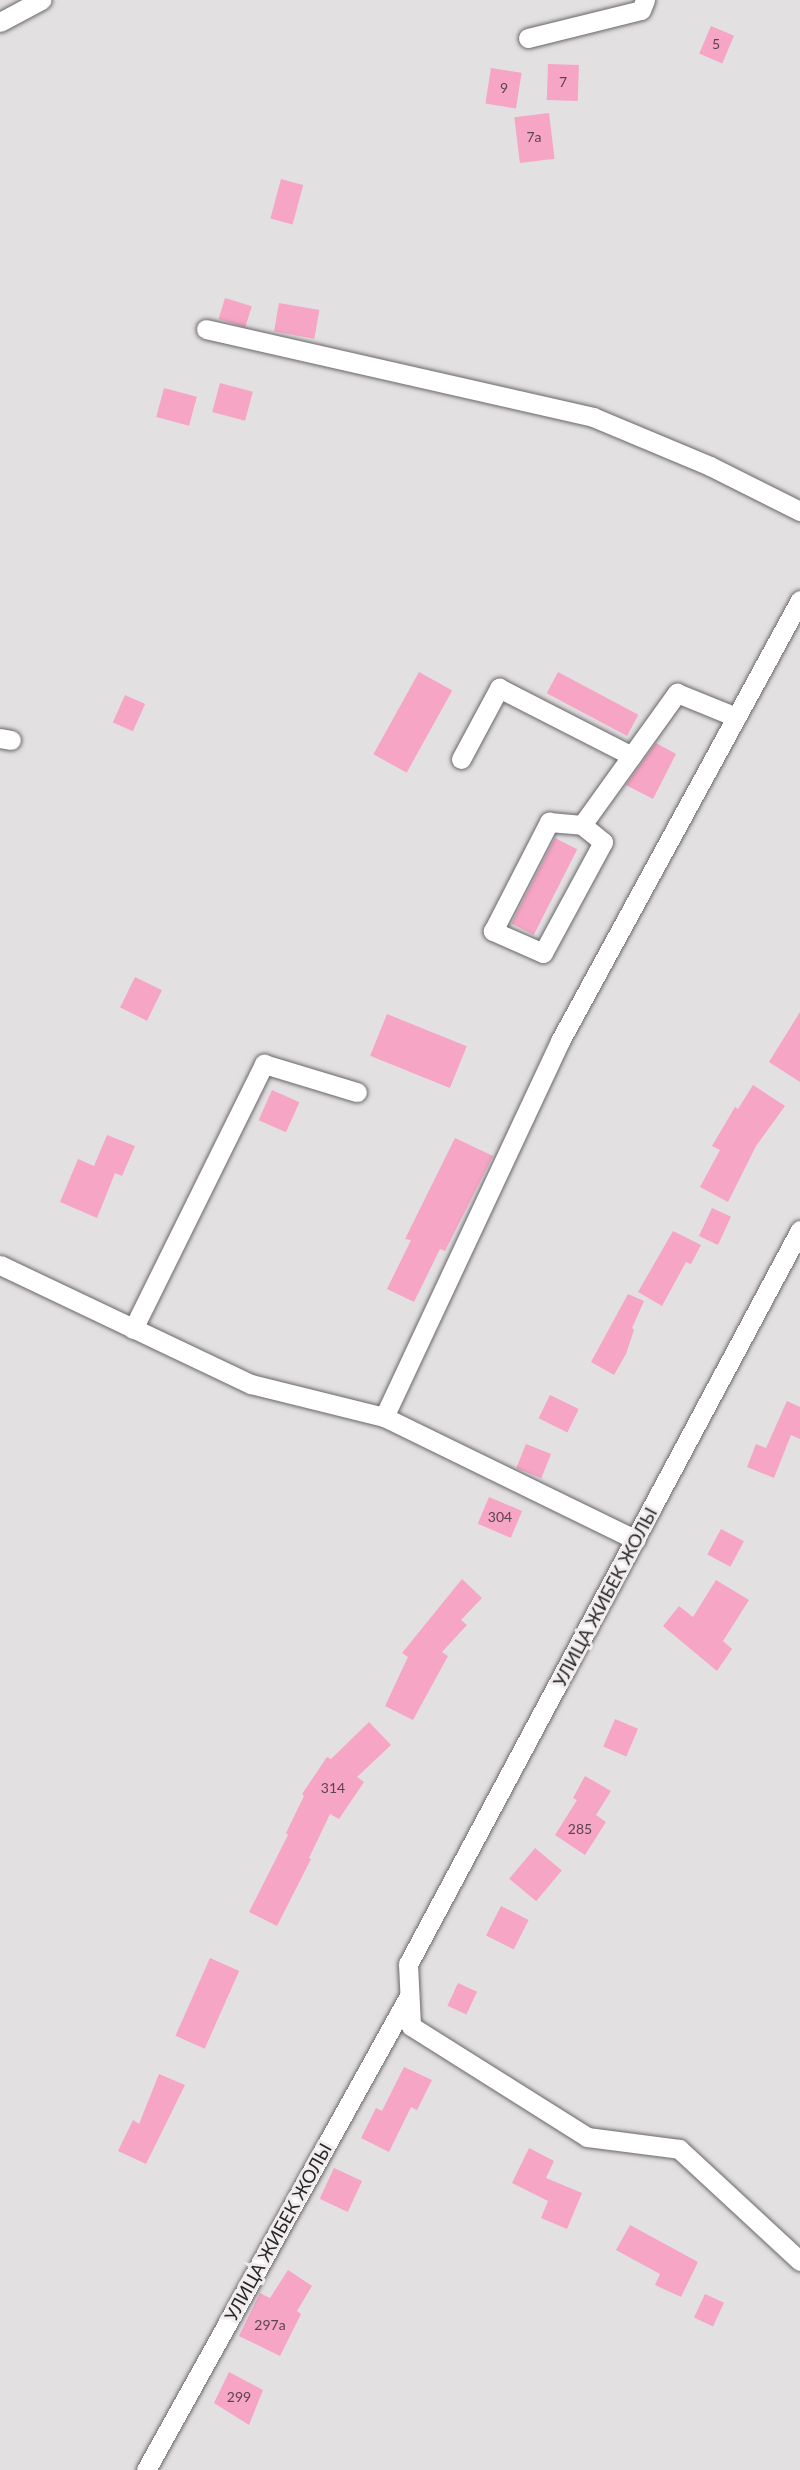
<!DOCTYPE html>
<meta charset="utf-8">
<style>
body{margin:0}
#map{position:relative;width:800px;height:2470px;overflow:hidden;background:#e3e0e2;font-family:Lato,sans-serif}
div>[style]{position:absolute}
.building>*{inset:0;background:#f6a5c4;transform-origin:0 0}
.roads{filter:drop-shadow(0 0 2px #696769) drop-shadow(0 0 2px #696769)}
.minor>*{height:19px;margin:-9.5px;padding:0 9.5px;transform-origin:9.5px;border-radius:9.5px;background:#fff}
span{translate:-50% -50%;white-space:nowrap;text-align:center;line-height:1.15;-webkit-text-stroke:6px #f1edef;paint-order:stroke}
.number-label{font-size:14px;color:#5b464e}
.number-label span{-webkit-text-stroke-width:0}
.street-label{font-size:18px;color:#272626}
</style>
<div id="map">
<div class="building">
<div style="left:711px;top:26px;width:25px;height:30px;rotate:23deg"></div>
<div style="left:548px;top:64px;width:31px;height:36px;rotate:2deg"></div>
<div style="left:491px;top:68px;width:31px;height:36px;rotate:9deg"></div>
<div style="left:549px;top:113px;width:46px;height:35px;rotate:83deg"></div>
<div style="left:281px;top:179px;width:23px;height:41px;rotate:15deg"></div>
<div style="left:225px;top:298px;width:28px;height:22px;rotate:17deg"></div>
<div style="left:279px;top:303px;width:41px;height:29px;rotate:10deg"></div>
<div style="left:220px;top:383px;width:34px;height:30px;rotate:15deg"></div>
<div style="left:164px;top:388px;width:34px;height:30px;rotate:15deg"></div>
<div style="left:419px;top:672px;width:38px;height:94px;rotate:29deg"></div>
<div style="left:558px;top:672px;width:91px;height:24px;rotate:28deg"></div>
<div style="left:125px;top:695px;width:22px;height:30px;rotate:24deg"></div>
<div style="clip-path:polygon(656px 743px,676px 754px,653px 799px,626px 785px)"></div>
<div style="left:555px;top:838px;width:25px;height:96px;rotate:27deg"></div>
<div style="left:135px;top:977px;width:30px;height:34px;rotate:26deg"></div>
<div style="clip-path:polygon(800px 1012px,800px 1082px,769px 1062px)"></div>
<div style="left:387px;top:1014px;width:86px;height:45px;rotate:22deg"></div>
<div style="clip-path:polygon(753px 1085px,785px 1106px,756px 1146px,728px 1202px,700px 1187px,720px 1150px,712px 1146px,735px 1107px,738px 1109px)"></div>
<div style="left:272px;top:1090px;width:30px;height:33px;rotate:24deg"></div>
<div style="clip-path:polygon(107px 1135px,135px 1146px,122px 1176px,115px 1173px,97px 1218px,60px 1202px,78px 1159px,94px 1166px)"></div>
<div style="clip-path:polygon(455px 1138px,493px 1156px,445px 1251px,440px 1249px,414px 1302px,387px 1289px,411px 1240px,405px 1239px)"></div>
<div style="left:712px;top:1208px;width:21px;height:31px;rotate:25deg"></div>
<div style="clip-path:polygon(673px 1231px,701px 1245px,691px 1264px,686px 1262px,662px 1306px,638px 1292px)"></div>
<div style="clip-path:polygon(628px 1294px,644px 1301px,632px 1328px,634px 1330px,626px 1354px,614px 1375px,591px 1362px)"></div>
<div style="left:550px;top:1395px;width:32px;height:26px;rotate:26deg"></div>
<div style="clip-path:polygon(787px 1401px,800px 1407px,800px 1439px,791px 1435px,774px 1478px,747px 1467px,756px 1444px,766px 1448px)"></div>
<div style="left:526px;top:1444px;width:27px;height:26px;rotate:22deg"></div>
<div style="left:489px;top:1497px;width:36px;height:29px;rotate:23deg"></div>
<div style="left:721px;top:1529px;width:26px;height:29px;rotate:28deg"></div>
<div style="clip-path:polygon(462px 1579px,482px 1598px,461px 1620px,467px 1625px,442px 1652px,448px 1656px,413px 1720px,385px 1706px,408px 1657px,402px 1653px)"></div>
<div style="clip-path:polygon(716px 1580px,749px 1600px,723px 1641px,732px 1649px,717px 1671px,663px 1626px,679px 1606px,693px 1617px)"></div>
<div style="left:615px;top:1719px;width:25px;height:30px;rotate:23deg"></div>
<div style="clip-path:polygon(369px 1722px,391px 1745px,357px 1777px,364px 1782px,339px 1819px,330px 1814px,309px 1858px,311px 1859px,277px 1926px,249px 1912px,288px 1835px,286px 1833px,304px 1796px,302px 1794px,327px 1757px,331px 1759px)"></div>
<div style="clip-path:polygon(585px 1776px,611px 1791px,596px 1815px,606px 1822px,585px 1855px,555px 1835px,577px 1800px,573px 1798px)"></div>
<div style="left:535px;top:1848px;width:35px;height:40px;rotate:40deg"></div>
<div style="left:501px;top:1906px;width:31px;height:33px;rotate:27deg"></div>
<div style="left:210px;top:1958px;width:32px;height:85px;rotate:24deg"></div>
<div style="left:458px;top:1983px;width:21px;height:25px;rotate:25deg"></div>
<div style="clip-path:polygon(404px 2067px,432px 2080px,417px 2110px,411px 2107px,389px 2152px,361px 2138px,376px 2108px,382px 2111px)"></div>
<div style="clip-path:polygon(159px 2074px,185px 2085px,146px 2164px,118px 2151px,133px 2120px,139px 2124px)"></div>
<div style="clip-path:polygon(529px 2148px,554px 2161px,546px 2178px,582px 2193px,567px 2229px,541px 2218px,548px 2201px,512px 2183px)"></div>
<div style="left:334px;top:2168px;width:31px;height:34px;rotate:25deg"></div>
<div style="clip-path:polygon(630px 2225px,698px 2262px,681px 2297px,655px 2285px,660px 2274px,616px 2250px)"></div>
<div style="clip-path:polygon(288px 2270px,312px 2286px,297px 2311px,301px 2314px,280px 2356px,239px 2336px,260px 2293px,270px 2298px)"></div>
<div style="left:705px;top:2294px;width:21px;height:26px;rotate:25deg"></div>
<div style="clip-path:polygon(229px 2372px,263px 2390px,249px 2425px,214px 2403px)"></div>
</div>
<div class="roads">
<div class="minor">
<div style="left:0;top:22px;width:47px;rotate:-28.2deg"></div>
<div style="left:528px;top:38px;width:116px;rotate:-13.9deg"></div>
<div style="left:641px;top:10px;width:11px;rotate:-68deg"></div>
<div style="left:206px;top:329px;width:397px;rotate:12.8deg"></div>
<div style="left:593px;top:417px;width:127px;rotate:22.7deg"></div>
<div style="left:710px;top:466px;width:101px;rotate:26.6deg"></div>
<div style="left:0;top:738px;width:11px;rotate:10deg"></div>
<div style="left:461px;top:759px;width:81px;rotate:-61.8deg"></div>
<div style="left:499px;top:688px;width:149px;rotate:27.1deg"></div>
<div style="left:582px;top:825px;width:27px;rotate:39deg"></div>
<div style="left:603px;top:842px;width:126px;rotate:118.4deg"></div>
<div style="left:543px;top:953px;width:55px;rotate:-156.3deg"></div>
<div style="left:493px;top:931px;width:123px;rotate:-62.8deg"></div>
<div style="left:549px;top:822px;width:33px;rotate:5deg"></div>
<div style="left:582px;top:825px;width:163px;rotate:-54.3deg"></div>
<div style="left:677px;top:693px;width:64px;rotate:22.1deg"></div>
<div style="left:800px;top:1230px;width:832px;rotate:118.1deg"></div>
<div style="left:408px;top:1964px;width:62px;rotate:87.2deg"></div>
<div style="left:411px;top:2026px;width:208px;rotate:32.2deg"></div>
<div style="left:587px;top:2137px;width:93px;rotate:7.4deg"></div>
<div style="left:679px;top:2149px;width:165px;rotate:42.8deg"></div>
<div style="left:0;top:1265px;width:278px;rotate:25.4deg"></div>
<div style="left:251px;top:1384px;width:137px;rotate:13.9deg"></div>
<div style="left:384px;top:1417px;width:280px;rotate:26deg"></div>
<div style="left:133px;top:1329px;width:296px;rotate:-63.7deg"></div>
<div style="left:264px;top:1064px;width:97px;rotate:16.8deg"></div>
<div style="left:384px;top:1417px;width:415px;rotate:-64.9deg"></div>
<div style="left:560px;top:1041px;width:502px;rotate:-61.44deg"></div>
<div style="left:146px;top:2470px;width:542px;rotate:-60.98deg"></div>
</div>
</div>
<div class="number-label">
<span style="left:716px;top:44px">5</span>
<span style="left:563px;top:82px">7</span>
<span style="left:504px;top:88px">9</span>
<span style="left:534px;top:137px">7а</span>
<span style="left:500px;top:1517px">304</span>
<span style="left:333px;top:1788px">314</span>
<span style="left:580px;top:1829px">285</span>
<span style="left:270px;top:2325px">297а</span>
<span style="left:239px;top:2397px">299</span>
</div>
<div class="street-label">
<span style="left:605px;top:1597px;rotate:-62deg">УЛИЦА ЖИБЕК ЖОЛЫ</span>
<span style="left:278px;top:2232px;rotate:-61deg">УЛИЦА ЖИБЕК ЖОЛЫ</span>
</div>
</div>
